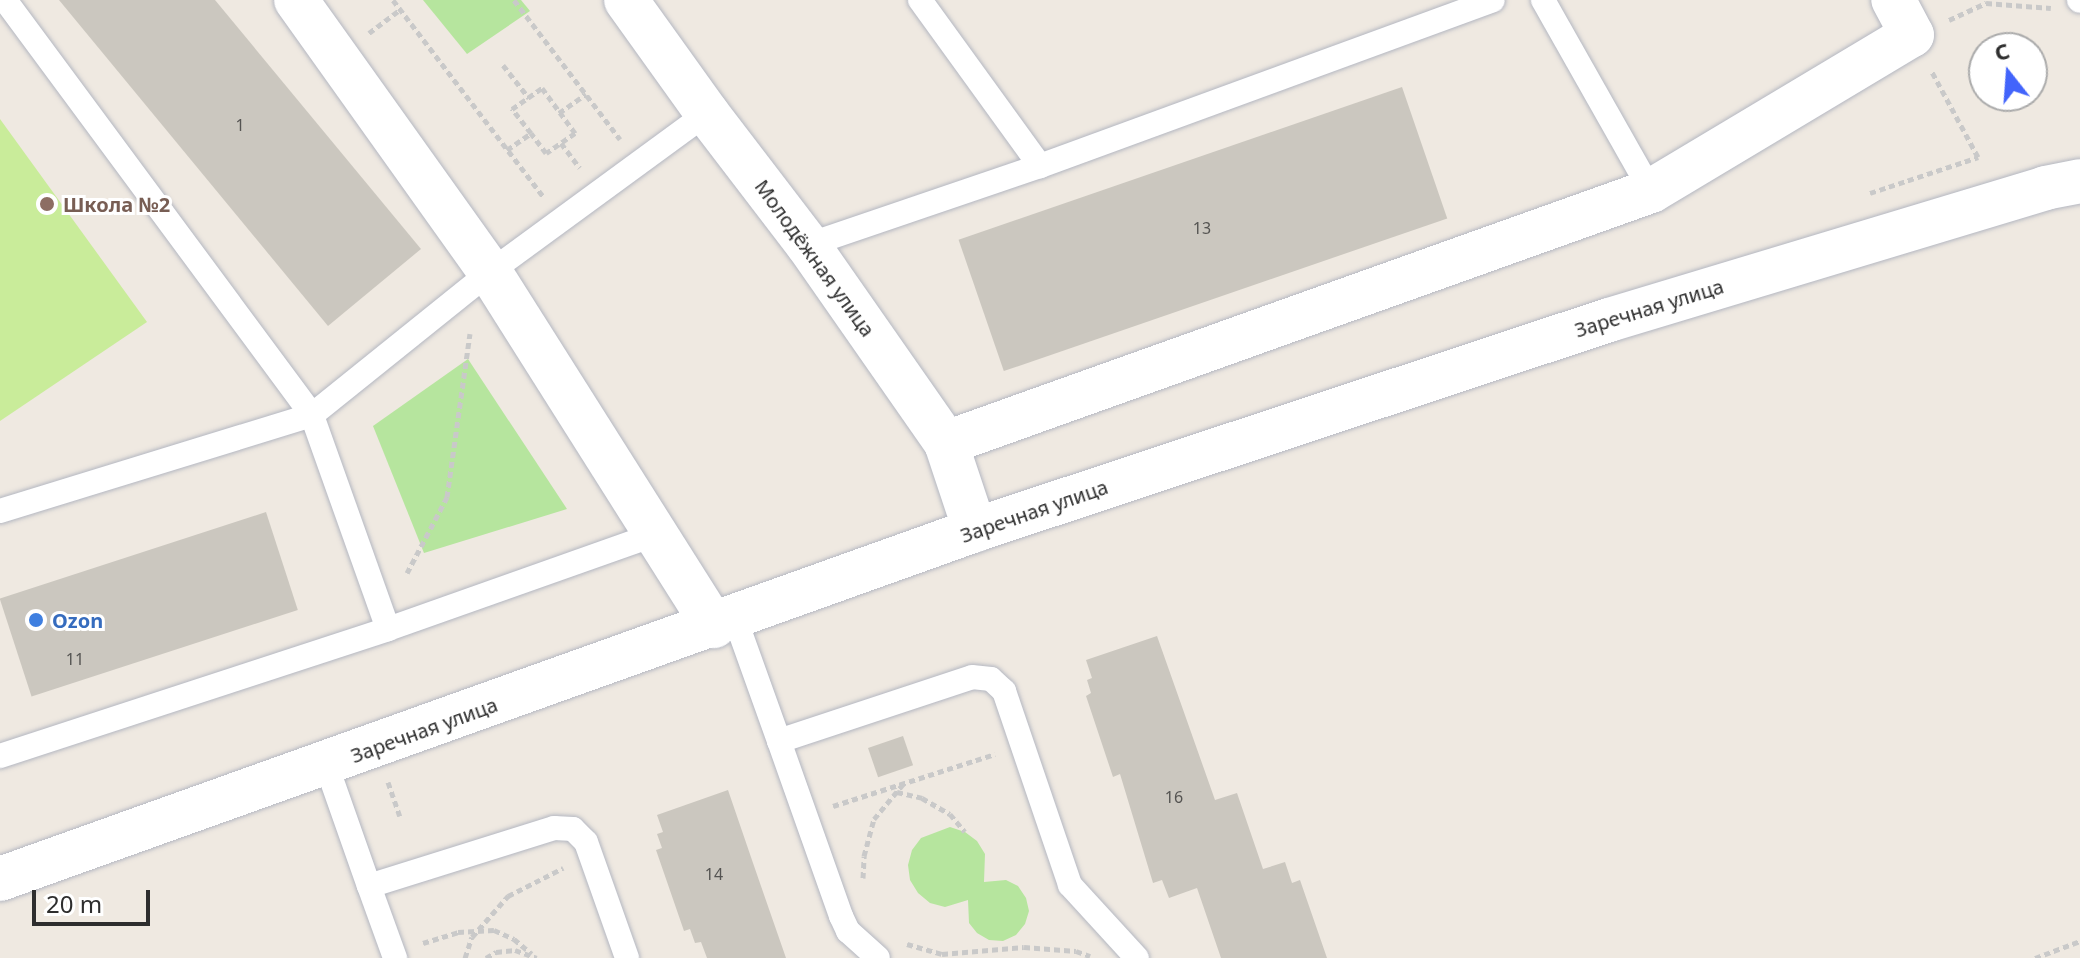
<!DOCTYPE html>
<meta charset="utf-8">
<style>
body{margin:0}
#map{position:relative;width:2080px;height:958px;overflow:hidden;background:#efe9e1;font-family:"Noto Sans",sans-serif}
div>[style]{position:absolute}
.green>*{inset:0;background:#b6e59e}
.pitch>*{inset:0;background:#c9ec9a}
.building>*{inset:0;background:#cbc7bf;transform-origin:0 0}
.path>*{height:5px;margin-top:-2.5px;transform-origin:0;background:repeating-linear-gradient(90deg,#c9c9c9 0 6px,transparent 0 10px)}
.roads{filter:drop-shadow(0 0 2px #b4b7c1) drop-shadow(0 0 2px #b4b7c1)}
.lane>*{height:24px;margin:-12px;padding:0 12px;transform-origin:12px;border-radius:12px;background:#fff}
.street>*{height:44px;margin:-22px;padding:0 22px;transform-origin:22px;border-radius:22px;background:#fff}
.dots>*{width:22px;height:22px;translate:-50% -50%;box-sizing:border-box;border:4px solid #fff;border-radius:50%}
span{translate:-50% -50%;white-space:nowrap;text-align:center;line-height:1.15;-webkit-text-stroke:6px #fff;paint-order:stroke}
.number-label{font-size:16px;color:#555452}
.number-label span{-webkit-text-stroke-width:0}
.education-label{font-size:20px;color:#785e54;font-weight:700}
.left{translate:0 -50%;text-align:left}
.street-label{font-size:20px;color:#2e2e2e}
.shop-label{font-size:20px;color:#366cbe;font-weight:700}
.north{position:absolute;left:1968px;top:32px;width:80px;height:80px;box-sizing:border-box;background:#fff;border:2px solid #ababab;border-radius:50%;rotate:343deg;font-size:22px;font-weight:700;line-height:32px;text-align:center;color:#2e2e2e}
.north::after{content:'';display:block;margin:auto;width:28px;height:36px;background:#4264fb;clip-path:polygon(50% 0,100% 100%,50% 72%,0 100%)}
.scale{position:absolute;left:32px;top:890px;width:118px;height:36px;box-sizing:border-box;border:4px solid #2e2e2e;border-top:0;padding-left:10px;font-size:24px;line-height:28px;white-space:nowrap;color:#2e2e2e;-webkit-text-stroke:6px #fff;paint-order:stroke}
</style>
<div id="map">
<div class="green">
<div style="clip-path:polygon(521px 0,530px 11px,467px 54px,423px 0)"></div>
<div style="clip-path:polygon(468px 359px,567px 509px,424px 553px,373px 426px)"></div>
<div style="clip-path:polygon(950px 827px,965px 832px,977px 841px,985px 854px,984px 882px,1006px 880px,1018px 886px,1026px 898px,1029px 911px,1025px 924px,1016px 935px,1003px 941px,989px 940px,977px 933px,969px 923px,968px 900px,945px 907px,930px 903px,918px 893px,910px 880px,908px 865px,912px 850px,921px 838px)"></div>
</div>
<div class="pitch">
<div style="clip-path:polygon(0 119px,147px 322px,0 421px)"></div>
</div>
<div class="building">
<div style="clip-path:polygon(59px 0,215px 0,421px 249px,328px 326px)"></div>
<div style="left:1402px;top:87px;width:139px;height:469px;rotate:71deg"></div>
<div style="left:266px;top:512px;width:103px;height:280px;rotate:72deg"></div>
<div style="clip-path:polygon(1157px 636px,1215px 800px,1237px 793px,1263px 869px,1285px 862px,1292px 883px,1300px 880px,1327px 958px,1221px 958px,1197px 888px,1169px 898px,1162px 880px,1153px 883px,1120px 774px,1113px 777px,1086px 696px,1091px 693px,1087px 680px,1092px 678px,1086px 660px)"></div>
<div style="left:903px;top:736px;width:31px;height:37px;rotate:71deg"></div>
<div style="clip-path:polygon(728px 790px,753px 863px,786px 958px,707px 958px,701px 942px,695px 943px,690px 929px,684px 931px,656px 850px,662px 848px,657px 834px,663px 832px,657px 815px)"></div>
</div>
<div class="path">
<div style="left:393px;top:0;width:247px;rotate:52.6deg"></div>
<div style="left:514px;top:0;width:175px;rotate:52.7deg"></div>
<div style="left:1949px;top:20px;width:41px;rotate:-24.7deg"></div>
<div style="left:1986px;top:3px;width:65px;rotate:4.4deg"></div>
<div style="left:369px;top:33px;width:39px;rotate:-37deg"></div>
<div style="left:503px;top:65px;width:42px;rotate:51.8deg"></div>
<div style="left:559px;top:113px;width:33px;rotate:-35deg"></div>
<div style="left:561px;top:143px;width:31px;rotate:53deg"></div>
<div style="left:507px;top:150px;width:29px;rotate:-35deg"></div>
<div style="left:531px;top:133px;width:31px;rotate:-128deg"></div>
<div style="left:512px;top:109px;width:37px;rotate:-35deg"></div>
<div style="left:542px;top:88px;width:56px;rotate:53.7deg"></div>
<div style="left:575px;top:133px;width:35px;rotate:145deg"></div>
<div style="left:546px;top:153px;width:25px;rotate:-127deg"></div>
<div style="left:1870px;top:193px;width:114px;rotate:-18.4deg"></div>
<div style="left:1978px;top:157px;width:97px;rotate:-118.4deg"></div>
<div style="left:407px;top:573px;width:86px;rotate:-62.2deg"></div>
<div style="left:447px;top:497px;width:165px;rotate:-82deg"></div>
<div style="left:388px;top:782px;width:36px;rotate:71deg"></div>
<div style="left:897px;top:792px;width:26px;rotate:13deg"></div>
<div style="left:922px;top:798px;width:32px;rotate:30deg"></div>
<div style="left:950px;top:814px;width:23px;rotate:50deg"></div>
<div style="left:833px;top:806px;width:170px;rotate:-17.8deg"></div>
<div style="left:863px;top:878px;width:22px;rotate:-87deg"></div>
<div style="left:864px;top:856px;width:38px;rotate:-75deg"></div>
<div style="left:874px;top:819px;width:47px;rotate:-50.2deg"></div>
<div style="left:423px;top:943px;width:37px;rotate:-17deg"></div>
<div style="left:458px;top:932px;width:36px;rotate:-3deg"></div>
<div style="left:494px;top:930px;width:22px;rotate:24deg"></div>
<div style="left:514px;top:939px;width:23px;rotate:40deg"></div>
<div style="left:907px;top:944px;width:36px;rotate:16deg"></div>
<div style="left:942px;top:954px;width:82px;rotate:-4.9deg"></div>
<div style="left:1024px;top:947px;width:52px;rotate:4.4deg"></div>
<div style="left:1076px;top:951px;width:15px;rotate:20deg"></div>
<div style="left:465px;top:958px;width:22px;rotate:-72deg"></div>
<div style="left:472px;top:937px;width:55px;rotate:-48.7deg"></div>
<div style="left:508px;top:896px;width:62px;rotate:-27deg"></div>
<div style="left:486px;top:958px;width:12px;rotate:-31deg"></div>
<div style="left:496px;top:952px;width:19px;rotate:-6deg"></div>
<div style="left:515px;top:950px;width:23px;rotate:20deg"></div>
<div style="left:2035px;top:958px;width:48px;rotate:-20.7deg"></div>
</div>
<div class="roads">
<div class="lane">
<div style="left:920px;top:0;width:205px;rotate:54.1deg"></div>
<div style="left:1543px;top:0;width:219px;rotate:60.5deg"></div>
<div style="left:2079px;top:0;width:1px;rotate:45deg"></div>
<div style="left:808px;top:245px;width:245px;rotate:-18.8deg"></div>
<div style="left:1040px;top:166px;width:482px;rotate:-20.1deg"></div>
<div style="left:0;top:511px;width:326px;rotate:-17.1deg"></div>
<div style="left:312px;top:415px;width:516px;rotate:-126.49deg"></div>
<div style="left:735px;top:618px;width:131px;rotate:70.3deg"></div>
<div style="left:779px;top:741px;width:203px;rotate:-18.3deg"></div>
<div style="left:972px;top:677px;width:19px;rotate:6deg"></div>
<div style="left:991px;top:679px;width:18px;rotate:43deg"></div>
<div style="left:1004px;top:691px;width:205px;rotate:71.2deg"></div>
<div style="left:1070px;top:885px;width:99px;rotate:47.5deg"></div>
<div style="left:388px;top:629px;width:227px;rotate:-109.6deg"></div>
<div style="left:312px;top:415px;width:228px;rotate:-38.8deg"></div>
<div style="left:490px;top:272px;width:269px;rotate:-36.2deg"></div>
<div style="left:779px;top:741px;width:186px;rotate:70.5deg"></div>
<div style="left:841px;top:916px;width:17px;rotate:65deg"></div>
<div style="left:848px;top:931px;width:40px;rotate:42deg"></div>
<div style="left:0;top:756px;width:408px;rotate:-18.1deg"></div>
<div style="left:388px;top:629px;width:285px;rotate:-19.5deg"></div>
<div style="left:326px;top:764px;width:129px;rotate:70.6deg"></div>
<div style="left:369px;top:886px;width:194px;rotate:-17.4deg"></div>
<div style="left:554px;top:828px;width:19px;rotate:3deg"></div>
<div style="left:573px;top:829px;width:18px;rotate:45deg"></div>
<div style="left:586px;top:842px;width:123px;rotate:70.5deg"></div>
<div style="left:369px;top:886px;width:77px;rotate:70.1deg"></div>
</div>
<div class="street">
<div style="left:296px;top:0;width:334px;rotate:54.5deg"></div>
<div style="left:490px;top:272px;width:419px;rotate:57.7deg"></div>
<div style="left:626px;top:0;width:139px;rotate:54.4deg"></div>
<div style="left:707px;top:113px;width:166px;rotate:52.6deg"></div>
<div style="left:808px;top:245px;width:241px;rotate:55.1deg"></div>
<div style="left:946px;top:443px;width:92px;rotate:71.6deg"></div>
<div style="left:946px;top:443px;width:749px;rotate:-19.67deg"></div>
<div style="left:1651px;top:191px;width:304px;rotate:-30.9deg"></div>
<div style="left:1912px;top:35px;width:40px;rotate:-118deg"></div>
<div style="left:0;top:879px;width:1036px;rotate:-19.69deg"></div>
<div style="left:975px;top:530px;width:668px;rotate:-18.33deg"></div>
<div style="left:1609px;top:320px;width:456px;rotate:-16.8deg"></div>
<div style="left:2045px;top:188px;width:36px;rotate:-11deg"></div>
</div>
</div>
<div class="dots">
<div style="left:47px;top:204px;background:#8d6e63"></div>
<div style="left:36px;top:620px;background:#3f7fe0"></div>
</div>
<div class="number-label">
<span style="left:240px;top:125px">1</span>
<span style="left:1202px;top:228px">13</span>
<span style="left:75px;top:659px">11</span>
<span style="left:1174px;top:797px">16</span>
<span style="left:714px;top:874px">14</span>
</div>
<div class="education-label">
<span class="left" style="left:63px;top:204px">Школа №2</span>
</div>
<div class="street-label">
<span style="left:815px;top:258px;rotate:54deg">Молодёжная улица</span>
<span style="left:1649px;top:308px;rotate:-17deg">Заречная улица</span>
<span style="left:1034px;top:511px;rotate:-19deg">Заречная улица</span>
<span style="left:424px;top:730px;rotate:-20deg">Заречная улица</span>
</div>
<div class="shop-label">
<span class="left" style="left:52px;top:620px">Ozon</span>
</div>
<div class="north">С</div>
<div class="scale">20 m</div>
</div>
